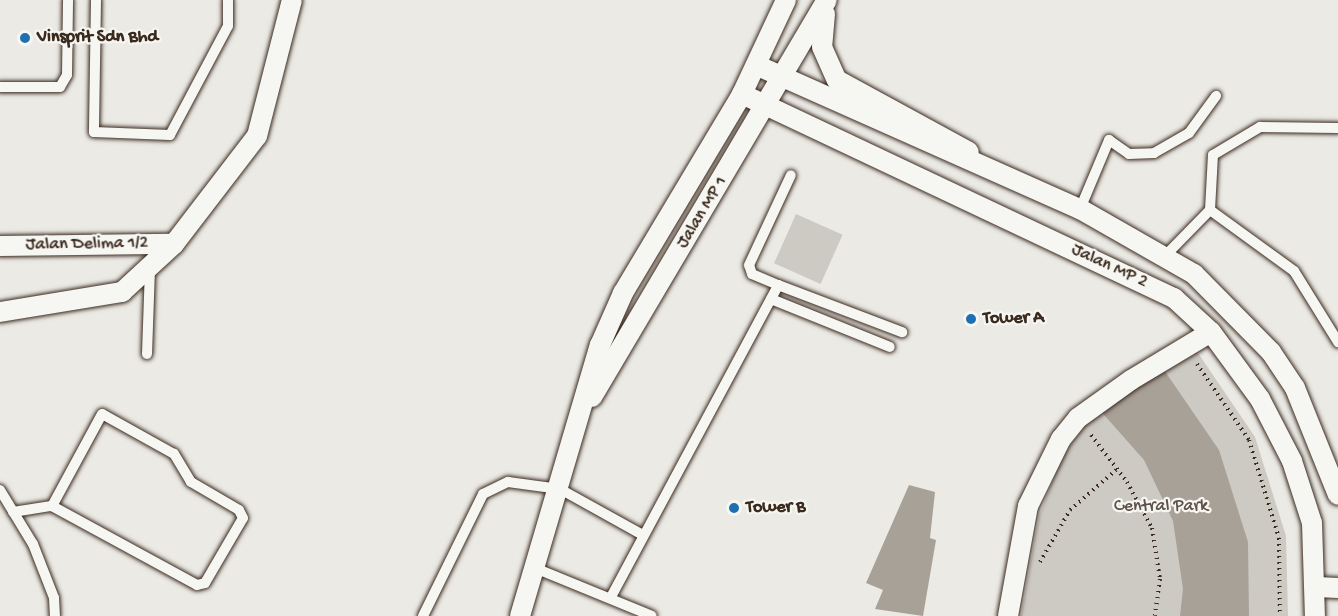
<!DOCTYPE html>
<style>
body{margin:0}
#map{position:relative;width:1338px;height:616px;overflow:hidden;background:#ebeae5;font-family:"Gochi Hand",sans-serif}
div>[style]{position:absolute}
.green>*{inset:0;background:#cdcac4;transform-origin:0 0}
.water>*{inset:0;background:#a8a198}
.path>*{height:4px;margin-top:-2px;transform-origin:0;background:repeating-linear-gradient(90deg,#3b2a1e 0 1.5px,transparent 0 6px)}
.roads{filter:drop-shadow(0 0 2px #3b2a1e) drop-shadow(0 0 2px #3b2a1e)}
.service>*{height:10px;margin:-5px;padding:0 5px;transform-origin:5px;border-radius:5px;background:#f6f6f2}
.minor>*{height:20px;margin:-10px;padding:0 10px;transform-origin:10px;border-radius:10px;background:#f6f6f2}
.dots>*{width:16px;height:16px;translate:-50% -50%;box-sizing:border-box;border:3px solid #f6f6f2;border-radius:50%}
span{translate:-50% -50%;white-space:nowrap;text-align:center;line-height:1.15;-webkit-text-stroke:4.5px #f6f6f2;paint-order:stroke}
.poi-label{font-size:18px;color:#3b2a1e;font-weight:700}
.left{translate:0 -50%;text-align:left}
.street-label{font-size:18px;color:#3b2a1e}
.park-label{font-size:18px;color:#605248}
</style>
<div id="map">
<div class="green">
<div style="left:796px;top:214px;width:51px;height:54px;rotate:24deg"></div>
<div style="clip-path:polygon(1196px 350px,1255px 437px,1286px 536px,1288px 616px,1021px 616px,1039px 516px,1063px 455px,1098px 408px)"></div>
</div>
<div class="water">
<div style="clip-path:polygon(1162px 367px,1219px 450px,1248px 542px,1249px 616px,1180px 616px,1183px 589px,1173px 521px,1144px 460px,1098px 408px)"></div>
<div style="clip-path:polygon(909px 485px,935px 492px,930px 538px,936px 540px,923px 616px,875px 609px,883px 590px,866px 583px)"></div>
</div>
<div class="path">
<div style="left:1197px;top:364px;width:92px;rotate:55.6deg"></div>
<div style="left:1249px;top:440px;width:102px;rotate:73deg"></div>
<div style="left:1279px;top:538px;width:78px;rotate:89.3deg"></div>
<div style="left:1091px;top:435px;width:59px;rotate:52.5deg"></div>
<div style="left:1127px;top:482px;width:52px;rotate:61.5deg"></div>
<div style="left:1152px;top:528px;width:52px;rotate:81.1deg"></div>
<div style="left:1160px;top:579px;width:37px;rotate:98deg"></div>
<div style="left:1040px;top:562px;width:60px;rotate:-60deg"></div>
<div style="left:1070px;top:510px;width:61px;rotate:-41deg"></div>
</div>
<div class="roads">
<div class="service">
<div style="left:96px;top:0;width:132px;rotate:90.9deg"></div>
<div style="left:94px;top:132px;width:76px;rotate:2.3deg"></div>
<div style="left:170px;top:135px;width:123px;rotate:-62deg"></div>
<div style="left:228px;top:26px;width:26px;rotate:-90deg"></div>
<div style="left:0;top:87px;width:60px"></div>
<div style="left:60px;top:87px;width:14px;rotate:-60deg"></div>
<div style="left:67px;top:75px;width:75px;rotate:-89.2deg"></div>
<div style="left:1080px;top:209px;width:75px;rotate:-67.2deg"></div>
<div style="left:1109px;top:140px;width:24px;rotate:35deg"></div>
<div style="left:1129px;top:154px;width:25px;rotate:-2deg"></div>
<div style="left:1154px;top:153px;width:40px;rotate:-29.7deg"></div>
<div style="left:1189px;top:133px;width:46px;rotate:-53.9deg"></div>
<div style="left:1210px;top:210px;width:104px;rotate:36deg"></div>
<div style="left:1294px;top:271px;width:84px;rotate:58.2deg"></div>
<div style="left:1164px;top:257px;width:66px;rotate:-45.6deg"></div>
<div style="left:1210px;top:210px;width:55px;rotate:-86.9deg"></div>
<div style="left:1213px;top:155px;width:55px;rotate:-30.8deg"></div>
<div style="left:1260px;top:127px;width:78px;rotate:0.7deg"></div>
<div style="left:778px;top:285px;width:133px;rotate:20.8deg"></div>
<div style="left:771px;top:299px;width:128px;rotate:22deg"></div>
<div style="left:147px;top:354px;width:88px;rotate:-88deg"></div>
<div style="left:0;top:490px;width:63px;rotate:58.6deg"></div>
<div style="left:33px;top:544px;width:58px;rotate:68.7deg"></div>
<div style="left:54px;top:598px;width:18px;rotate:87deg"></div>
<div style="left:13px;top:512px;width:39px;rotate:-9deg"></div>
<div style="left:52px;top:506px;width:165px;rotate:28.6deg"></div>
<div style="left:197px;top:585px;width:8px;rotate:-14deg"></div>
<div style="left:205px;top:583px;width:75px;rotate:-59.7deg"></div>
<div style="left:243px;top:518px;width:9px;rotate:-117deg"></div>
<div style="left:239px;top:510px;width:56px;rotate:-149.7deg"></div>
<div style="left:191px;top:482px;width:33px;rotate:-121deg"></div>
<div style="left:174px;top:454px;width:82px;rotate:-150.9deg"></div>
<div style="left:102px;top:414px;width:105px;rotate:118.5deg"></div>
<div style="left:535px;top:568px;width:126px;rotate:22.3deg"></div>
<div style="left:611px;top:597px;width:354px;rotate:-61.8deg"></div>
<div style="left:778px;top:285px;width:28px;rotate:-157deg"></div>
<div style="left:752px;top:274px;width:9px;rotate:-108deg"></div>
<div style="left:749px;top:265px;width:99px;rotate:-65deg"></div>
<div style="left:423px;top:616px;width:136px;rotate:-63.8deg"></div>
<div style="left:483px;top:494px;width:28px;rotate:-26deg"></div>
<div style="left:508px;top:482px;width:52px;rotate:7.7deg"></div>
<div style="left:560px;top:489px;width:95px;rotate:29deg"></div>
</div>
<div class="minor">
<div style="left:825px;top:14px;width:33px;rotate:95deg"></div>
<div style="left:822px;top:47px;width:36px;rotate:66deg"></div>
<div style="left:837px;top:80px;width:150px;rotate:28.6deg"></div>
<div style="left:756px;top:65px;width:355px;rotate:24deg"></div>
<div style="left:1080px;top:209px;width:131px;rotate:29.7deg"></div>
<div style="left:1194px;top:274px;width:110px;rotate:45.4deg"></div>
<div style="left:1271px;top:352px;width:43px;rotate:56.3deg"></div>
<div style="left:1295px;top:388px;width:115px;rotate:68.1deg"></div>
<div style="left:742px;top:94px;width:478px;rotate:25.3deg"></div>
<div style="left:1174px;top:298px;width:50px;rotate:42.6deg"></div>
<div style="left:1211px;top:332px;width:83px;rotate:53.8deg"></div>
<div style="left:1260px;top:399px;width:70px;rotate:62.7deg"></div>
<div style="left:1292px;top:461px;width:65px;rotate:72.1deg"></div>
<div style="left:1312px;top:523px;width:93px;rotate:88.2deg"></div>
<div style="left:0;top:246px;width:174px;rotate:-0.7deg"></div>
<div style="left:0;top:312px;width:124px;rotate:-9.3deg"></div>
<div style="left:122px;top:292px;width:71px;rotate:-42.7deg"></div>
<div style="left:174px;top:244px;width:136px;rotate:-52.5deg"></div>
<div style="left:257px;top:136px;width:140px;rotate:-75.6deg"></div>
<div style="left:592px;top:397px;width:461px;rotate:-59.4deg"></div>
<div style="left:1317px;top:587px;width:21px;rotate:3deg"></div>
<div style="left:520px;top:616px;width:283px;rotate:-73.6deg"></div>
<div style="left:600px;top:345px;width:57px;rotate:-66.1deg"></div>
<div style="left:623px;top:293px;width:232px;rotate:-59.1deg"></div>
<div style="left:742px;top:94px;width:104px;rotate:-64.9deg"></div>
<div style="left:1008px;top:616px;width:112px;rotate:-79.7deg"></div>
<div style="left:1028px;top:506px;width:75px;rotate:-63.8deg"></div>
<div style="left:1061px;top:439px;width:27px;rotate:-51deg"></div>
<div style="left:1078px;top:418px;width:65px;rotate:-35.6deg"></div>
<div style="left:1131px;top:380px;width:93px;rotate:-31deg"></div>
</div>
</div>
<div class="dots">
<div style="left:25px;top:38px;background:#1f6fb2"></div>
<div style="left:971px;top:319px;background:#1f6fb2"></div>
<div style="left:734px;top:508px;background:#1f6fb2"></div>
</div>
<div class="poi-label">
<span class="left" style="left:37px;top:38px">Vinsprit Sdn Bhd</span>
<span class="left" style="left:983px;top:319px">Tower A</span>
<span class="left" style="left:746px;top:508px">Tower B</span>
</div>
<div class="street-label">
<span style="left:703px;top:213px;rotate:-59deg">Jalan MP 1</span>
<span style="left:87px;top:245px;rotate:-1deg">Jalan Delima 1/2</span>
<span style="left:1109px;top:267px;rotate:25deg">Jalan MP 2</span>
</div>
<div class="park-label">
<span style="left:1161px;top:507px">Central Park</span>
</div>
</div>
